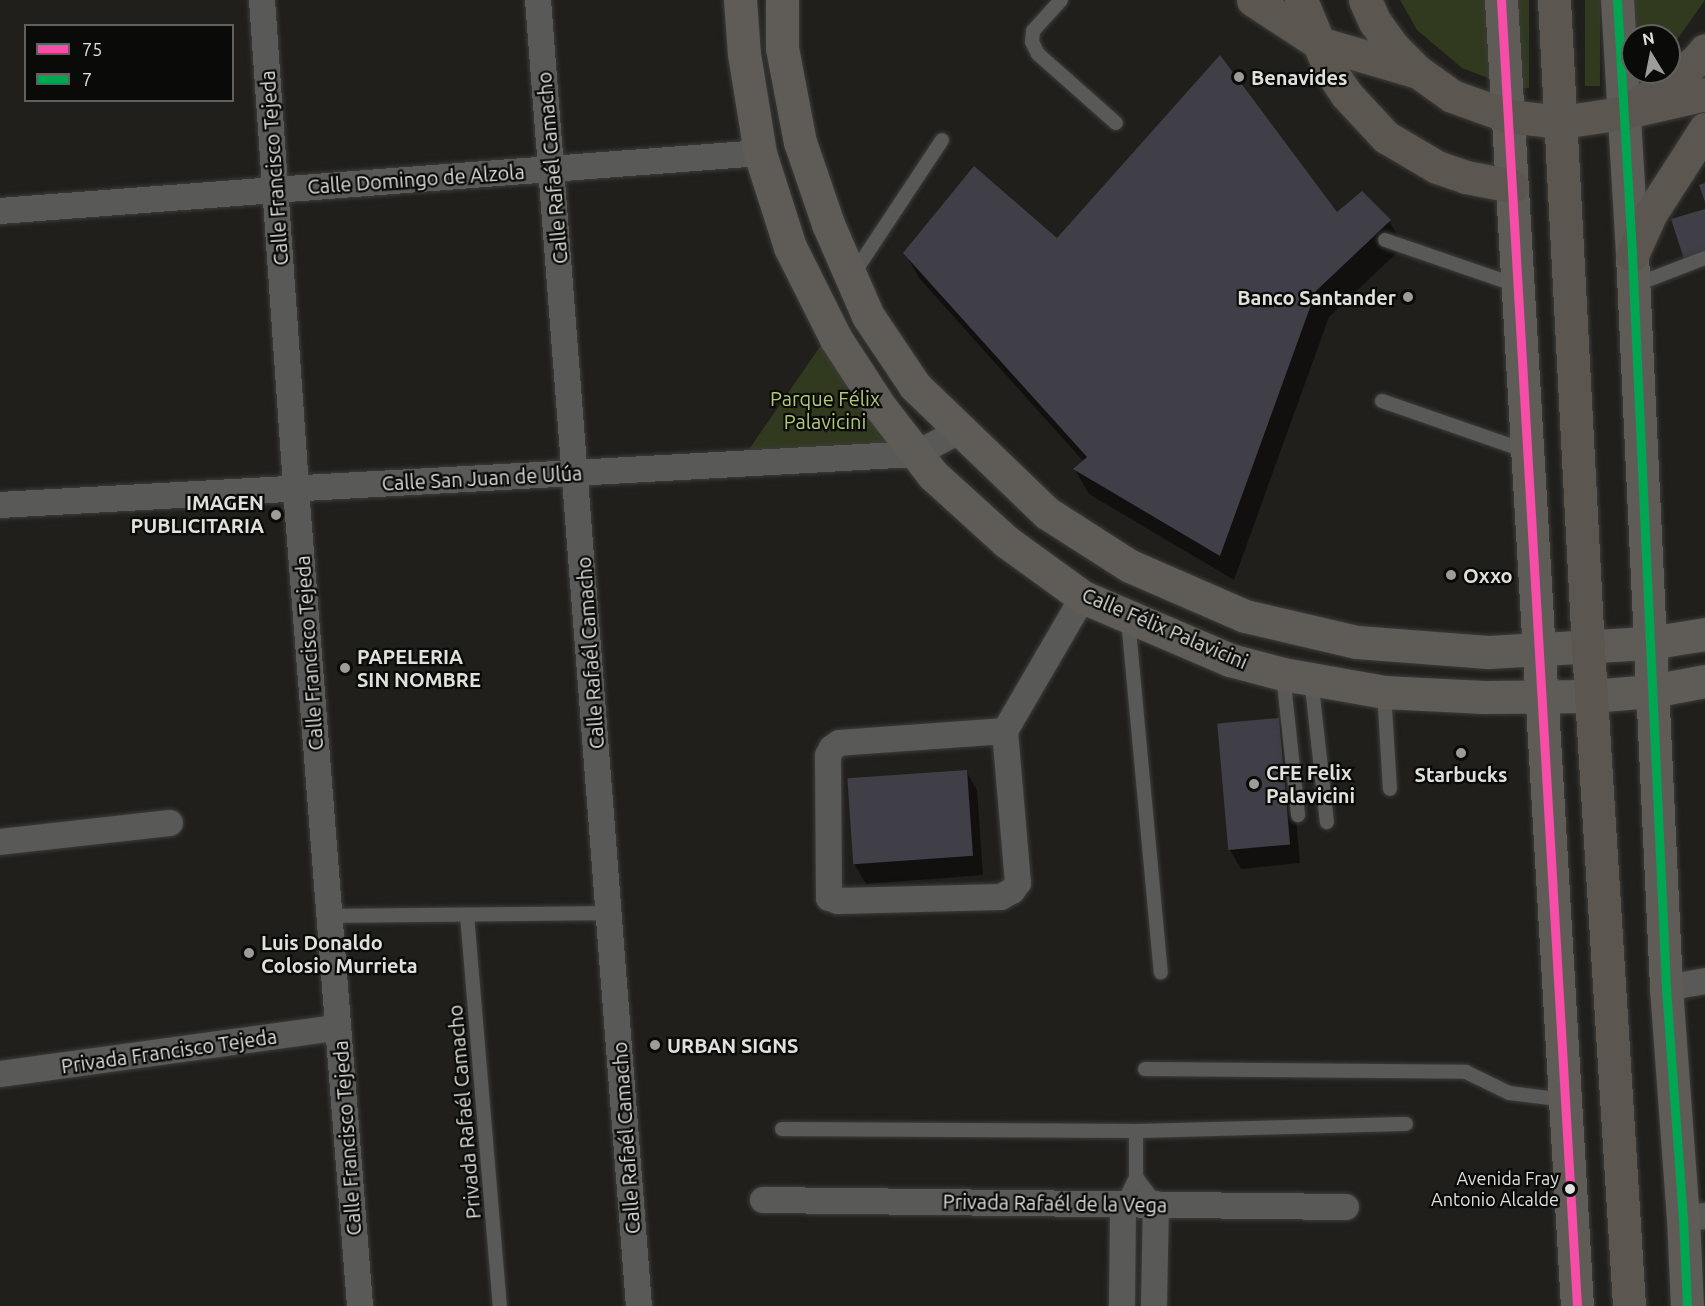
<!DOCTYPE html>
<meta charset="utf-8">
<style>
body{margin:0}
#map{position:relative;width:1705px;height:1306px;overflow:hidden;background:#201f1c;font-family:Ubuntu,sans-serif}
div>[style]{position:absolute}
.green>*{inset:0;background:#313a1f;transform-origin:0 0}
.shadow>*{inset:0;background:#0007}
.building>*{inset:0;background:#403e47;transform-origin:0 0}
.roads{filter:drop-shadow(0 0 2px #3c3c3a) drop-shadow(0 0 2px #3c3c3a)}
.lane>*{height:14px;margin:-7px;padding:0 7px;transform-origin:7px;border-radius:7px;background:#595957}
.street>*{height:26px;margin:-13px;padding:0 13px;transform-origin:13px;border-radius:13px;background:#595957}
.secondary>*{height:33px;margin:-16.5px;padding:0 16.5px;transform-origin:16.5px;border-radius:16.5px;background:#5f5c58}
.primary>*{height:33px;margin:-16.5px;padding:0 16.5px;transform-origin:16.5px;border-radius:16.5px;background:#5b564f}
.bus-1>*{height:9px;margin:-4.5px;padding:0 4.5px;transform-origin:4.5px;border-radius:4.5px;background:#f54da8}
.bus-2>*{height:9px;margin:-4.5px;padding:0 4.5px;transform-origin:4.5px;border-radius:4.5px;background:#00a651}
.dots>*{width:16px;height:16px;translate:-50% -50%;box-sizing:border-box;border:3px solid #0a0a08;border-radius:50%}
span{translate:-50% -50%;white-space:nowrap;text-align:center;line-height:1.15;-webkit-text-stroke:4.5px #0a0a08;paint-order:stroke}
.bus-label{font-size:18px;color:#e0e0dc}
.right{translate:-100% -50%;text-align:right}
.poi-label{font-size:20px;color:#e0e0dc;font-weight:700}
.left{translate:0 -50%;text-align:left}
.street-label{font-size:20px;color:#e0e0dc}
.park-label{font-size:20px;color:#b1ca79}
.legend{position:absolute;left:24px;top:24px;width:210px;height:78px;box-sizing:border-box;background:#0a0a08;border:2px solid #60605d;margin:0;padding:8px 10px;list-style:none;font-size:18px;color:#e0e0dc}
.legend li{display:flex;align-items:center;gap:12px;height:30px}
.legend b{width:30px;border:2px solid #60605d}
.north{position:absolute;left:1621px;top:24px;width:60px;height:60px;box-sizing:border-box;background:#0a0a08;border:2px solid #60605d;border-radius:50%;rotate:350deg;font-size:16px;font-weight:700;line-height:24px;text-align:center;color:#e0e0dc}
.north::after{content:'';display:block;margin:auto;width:21px;height:27px;background:#9d9c99;clip-path:polygon(50% 0,100% 100%,50% 72%,0 100%)}
</style>
<div id="map">
<div class="green">
<div style="clip-path:polygon(1400px 0,1486px 0,1491px 79px,1462px 68px,1417px 30px)"></div>
<div style="left:1512px;top:0;width:17px;height:88px"></div>
<div style="left:1585px;top:0;width:15px;height:86px"></div>
<div style="clip-path:polygon(1633px 0,1705px 0,1676px 41px,1669px 45px,1669px 36px,1634px 36px)"></div>
<div style="clip-path:polygon(828px 335px,890px 443px,743px 458px)"></div>
</div>
<div class="shadow">
<div style="clip-path:polygon(1337px 214px,1389px 221px,1404px 246px,1329px 317px,1234px 580px,1089px 494px,1075px 470px,1084px 462px,919px 278px,905px 253px)"></div>
<div style="clip-path:polygon(1278px 720px,1289px 739px,1300px 863px,1241px 869px,1230px 850px)"></div>
<div style="clip-path:polygon(966px 771px,977px 790px,983px 875px,866px 884px,855px 865px)"></div>
</div>
<div class="building">
<div style="clip-path:polygon(1220px 55px,1337px 212px,1362px 191px,1391px 220px,1316px 291px,1220px 556px,1073px 469px,1087px 457px,903px 253px,974px 166px,1057px 238px)"></div>
<div style="clip-path:polygon(1705px 183px,1705px 202px,1699px 185px)"></div>
<div style="clip-path:polygon(1705px 209px,1705px 253px,1684px 259px,1671px 219px)"></div>
<div style="left:1279px;top:718px;width:127px;height:62px;rotate:85deg"></div>
<div style="left:967px;top:770px;width:86px;height:120px;rotate:86deg"></div>
</div>
<div class="roads">
<div class="lane">
<div style="left:1061px;top:0;width:42px;rotate:132.1deg"></div>
<div style="left:1033px;top:31px;width:11px;rotate:95deg"></div>
<div style="left:1032px;top:42px;width:13px;rotate:63deg"></div>
<div style="left:1038px;top:54px;width:104px;rotate:41.5deg"></div>
<div style="left:1385px;top:240px;width:139px;rotate:19deg"></div>
<div style="left:852px;top:276px;width:163px;rotate:-56.5deg"></div>
<div style="left:1635px;top:285px;width:75px;rotate:-21.1deg"></div>
<div style="left:1382px;top:401px;width:152px;rotate:19.1deg"></div>
<div style="left:1128px;top:619px;width:355px;rotate:84.7deg"></div>
<div style="left:1283px;top:674px;width:142px;rotate:83.9deg"></div>
<div style="left:1311px;top:678px;width:145px;rotate:83.7deg"></div>
<div style="left:1384px;top:692px;width:97px;rotate:86.5deg"></div>
<div style="left:467px;top:915px;width:392px;rotate:85.2deg"></div>
<div style="left:330px;top:916px;width:280px;rotate:-0.6deg"></div>
<div style="left:1145px;top:1069px;width:321px;rotate:0.5deg"></div>
<div style="left:1466px;top:1072px;width:48px;rotate:26deg"></div>
<div style="left:1509px;top:1093px;width:56px;rotate:7.1deg"></div>
<div style="left:782px;top:1129px;width:354px;rotate:0.3deg"></div>
<div style="left:1136px;top:1131px;width:46px;rotate:90deg"></div>
<div style="left:1136px;top:1131px;width:270px;rotate:-1.5deg"></div>
<div style="left:1123px;top:1204px;width:30px;rotate:-64deg"></div>
<div style="left:1136px;top:1177px;width:34px;rotate:53deg"></div>
</div>
<div class="street">
<div style="left:262px;top:0;width:490px;rotate:86deg"></div>
<div style="left:296px;top:489px;width:820px;rotate:85.52deg"></div>
<div style="left:538px;top:0;width:1310px;rotate:85.58deg"></div>
<div style="left:0;top:211px;width:762px;rotate:-4.36deg"></div>
<div style="left:0;top:505px;width:917px;rotate:-3.19deg"></div>
<div style="left:916px;top:454px;width:49px;rotate:-28.1deg"></div>
<div style="left:1005px;top:731px;width:166px;rotate:175.9deg"></div>
<div style="left:839px;top:743px;width:9px;rotate:144deg"></div>
<div style="left:832px;top:748px;width:9px;rotate:117deg"></div>
<div style="left:828px;top:756px;width:142px;rotate:89.6deg"></div>
<div style="left:829px;top:898px;width:9px;rotate:18deg"></div>
<div style="left:838px;top:901px;width:163px;rotate:-1.4deg"></div>
<div style="left:1001px;top:897px;width:13px;rotate:-29deg"></div>
<div style="left:1012px;top:891px;width:10px;rotate:-53deg"></div>
<div style="left:1018px;top:883px;width:153px;rotate:-94.9deg"></div>
<div style="left:1005px;top:731px;width:155px;rotate:-59.8deg"></div>
<div style="left:0;top:842px;width:171px;rotate:-6.4deg"></div>
<div style="left:1666px;top:988px;width:40px;rotate:-10deg"></div>
<div style="left:0;top:1074px;width:341px;rotate:-7.8deg"></div>
<div style="left:763px;top:1200px;width:583px;rotate:0.69deg"></div>
<div style="left:1683px;top:1218px;width:22px;rotate:-5deg"></div>
<div style="left:1122px;top:1306px;width:102px;rotate:-89.4deg"></div>
<div style="left:1154px;top:1306px;width:102px;rotate:-88.9deg"></div>
</div>
<div class="secondary">
<div style="left:740px;top:0;width:54px;rotate:85.8deg"></div>
<div style="left:744px;top:54px;width:100px;rotate:80.8deg"></div>
<div style="left:760px;top:153px;width:99px;rotate:72.3deg"></div>
<div style="left:790px;top:247px;width:103px;rotate:63.4deg"></div>
<div style="left:836px;top:339px;width:82px;rotate:56.9deg"></div>
<div style="left:881px;top:408px;width:85px;rotate:52.2deg"></div>
<div style="left:933px;top:475px;width:100px;rotate:42.2deg"></div>
<div style="left:1007px;top:542px;width:94px;rotate:35.9deg"></div>
<div style="left:1083px;top:597px;width:160px;rotate:23.2deg"></div>
<div style="left:1230px;top:660px;width:55px;rotate:14.8deg"></div>
<div style="left:1283px;top:674px;width:103px;rotate:10.1deg"></div>
<div style="left:1384px;top:692px;width:100px;rotate:2.9deg"></div>
<div style="left:1484px;top:697px;width:107px;rotate:-0.5deg"></div>
<div style="left:1591px;top:696px;width:61px;rotate:-4.7deg"></div>
<div style="left:1652px;top:691px;width:54px;rotate:-10.7deg"></div>
<div style="left:782px;top:0;width:48px;rotate:90deg"></div>
<div style="left:782px;top:48px;width:96px;rotate:79.2deg"></div>
<div style="left:800px;top:142px;width:87px;rotate:71.1deg"></div>
<div style="left:828px;top:224px;width:100px;rotate:66.5deg"></div>
<div style="left:868px;top:316px;width:84px;rotate:56.1deg"></div>
<div style="left:915px;top:386px;width:183px;rotate:43.9deg"></div>
<div style="left:1047px;top:513px;width:98px;rotate:32.6deg"></div>
<div style="left:1130px;top:566px;width:125px;rotate:23.5deg"></div>
<div style="left:1245px;top:616px;width:115px;rotate:13.1deg"></div>
<div style="left:1357px;top:642px;width:131px;rotate:4.4deg"></div>
<div style="left:1488px;top:652px;width:161px;rotate:-3.2deg"></div>
<div style="left:1649px;top:643px;width:57px;rotate:-9.1deg"></div>
<div style="left:1501px;top:0;width:1308px;rotate:86.67deg"></div>
<div style="left:1617px;top:0;width:255px;rotate:86.6deg"></div>
<div style="left:1632px;top:255px;width:734px;rotate:87.34deg"></div>
<div style="left:1666px;top:988px;width:231px;rotate:85.8deg"></div>
<div style="left:1683px;top:1218px;width:88px;rotate:87.4deg"></div>
</div>
<div class="primary">
<div style="left:1253px;top:0;width:79px;rotate:33.1deg"></div>
<div style="left:1319px;top:43px;width:100px;rotate:16.3deg"></div>
<div style="left:1301px;top:0;width:76px;rotate:67.5deg"></div>
<div style="left:1330px;top:70px;width:29px;rotate:56deg"></div>
<div style="left:1346px;top:94px;width:59px;rotate:47.1deg"></div>
<div style="left:1386px;top:137px;width:59px;rotate:30.5deg"></div>
<div style="left:1437px;top:167px;width:31px;rotate:19deg"></div>
<div style="left:1466px;top:177px;width:47px;rotate:11.1deg"></div>
<div style="left:1365px;top:0;width:24px;rotate:66deg"></div>
<div style="left:1375px;top:22px;width:32px;rotate:54deg"></div>
<div style="left:1394px;top:48px;width:33px;rotate:45deg"></div>
<div style="left:1417px;top:71px;width:43px;rotate:35.5deg"></div>
<div style="left:1452px;top:96px;width:59px;rotate:19.7deg"></div>
<div style="left:1508px;top:116px;width:53px;rotate:6.5deg"></div>
<div style="left:1561px;top:122px;width:63px;rotate:-8.3deg"></div>
<div style="left:1623px;top:113px;width:84px;rotate:-13deg"></div>
<div style="left:1554px;top:0;width:649px;rotate:87deg"></div>
<div style="left:1588px;top:648px;width:659px;rotate:86.43deg"></div>
<div style="left:1640px;top:102px;width:31px;rotate:-32deg"></div>
<div style="left:1666px;top:86px;width:42px;rotate:-40.2deg"></div>
<div style="left:1698px;top:59px;width:11px;rotate:-52deg"></div>
<div style="left:1632px;top:255px;width:46px;rotate:-65.7deg"></div>
<div style="left:1651px;top:213px;width:100px;rotate:-57.3deg"></div>
</div>
</div>
<div class="bus-1">
<div style="left:1501px;top:0;width:1308px;rotate:86.67deg"></div>
</div>
<div class="bus-2">
<div style="left:1617px;top:0;width:255px;rotate:86.6deg"></div>
<div style="left:1632px;top:255px;width:734px;rotate:87.34deg"></div>
<div style="left:1666px;top:988px;width:231px;rotate:85.8deg"></div>
<div style="left:1683px;top:1218px;width:88px;rotate:87.4deg"></div>
</div>
<div class="dots">
<div style="left:1239px;top:77px;background:#9d9c99"></div>
<div style="left:1408px;top:297px;background:#9d9c99"></div>
<div style="left:276px;top:515px;background:#9d9c99"></div>
<div style="left:1451px;top:575px;background:#9d9c99"></div>
<div style="left:345px;top:668px;background:#9d9c99"></div>
<div style="left:1461px;top:753px;background:#9d9c99"></div>
<div style="left:1254px;top:784px;background:#9d9c99"></div>
<div style="left:249px;top:953px;background:#9d9c99"></div>
<div style="left:655px;top:1045px;background:#9d9c99"></div>
<div style="left:1570px;top:1189px;background:#e0e0dc"></div>
</div>
<div class="bus-label">
<span class="right" style="left:1559px;top:1189px">Avenida Fray<br>Antonio Alcalde</span>
</div>
<div class="poi-label">
<span class="left" style="left:1251px;top:77px">Benavides</span>
<span class="right" style="left:1396px;top:297px">Banco Santander</span>
<span class="right" style="left:264px;top:514px">IMAGEN<br>PUBLICITARIA</span>
<span class="left" style="left:1463px;top:575px">Oxxo</span>
<span class="left" style="left:357px;top:668px">PAPELERIA<br>SIN NOMBRE</span>
<span class="left" style="left:1266px;top:784px">CFE Felix<br>Palavicini</span>
<span style="left:1461px;top:774px">Starbucks</span>
<span class="left" style="left:261px;top:954px">Luis Donaldo<br>Colosio Murrieta</span>
<span class="left" style="left:667px;top:1045px">URBAN SIGNS</span>
</div>
<div class="street-label">
<span style="left:274px;top:168px;rotate:-94deg">Calle Francisco Tejeda</span>
<span style="left:552px;top:168px;rotate:-95deg">Calle Rafaél Camacho</span>
<span style="left:416px;top:179px;rotate:-4deg">Calle Domingo de Alzola</span>
<span style="left:482px;top:478px;rotate:-3deg">Calle San Juan de Ulúa</span>
<span style="left:1165px;top:628px;rotate:23deg">Calle Félix Palavicini</span>
<span style="left:309px;top:653px;rotate:-94deg">Calle Francisco Tejeda</span>
<span style="left:590px;top:653px;rotate:-94deg">Calle Rafaél Camacho</span>
<span style="left:169px;top:1051px;rotate:-8deg">Privada Francisco Tejeda</span>
<span style="left:464px;top:1112px;rotate:-95deg">Privada Rafaél Camacho</span>
<span style="left:347px;top:1138px;rotate:-94deg">Calle Francisco Tejeda</span>
<span style="left:626px;top:1138px;rotate:-94deg">Calle Rafaél Camacho</span>
<span style="left:1055px;top:1203px;rotate:1deg">Privada Rafaél de la Vega</span>
</div>
<div class="park-label">
<span style="left:825px;top:410px">Parque Félix<br>Palavicini</span>
</div>
<ul class="legend">
<li><b style="height:8px;background:#f54da8"></b>75</li>
<li><b style="height:8px;background:#00a651"></b>7</li>
</ul>
<div class="north">N</div>
</div>
